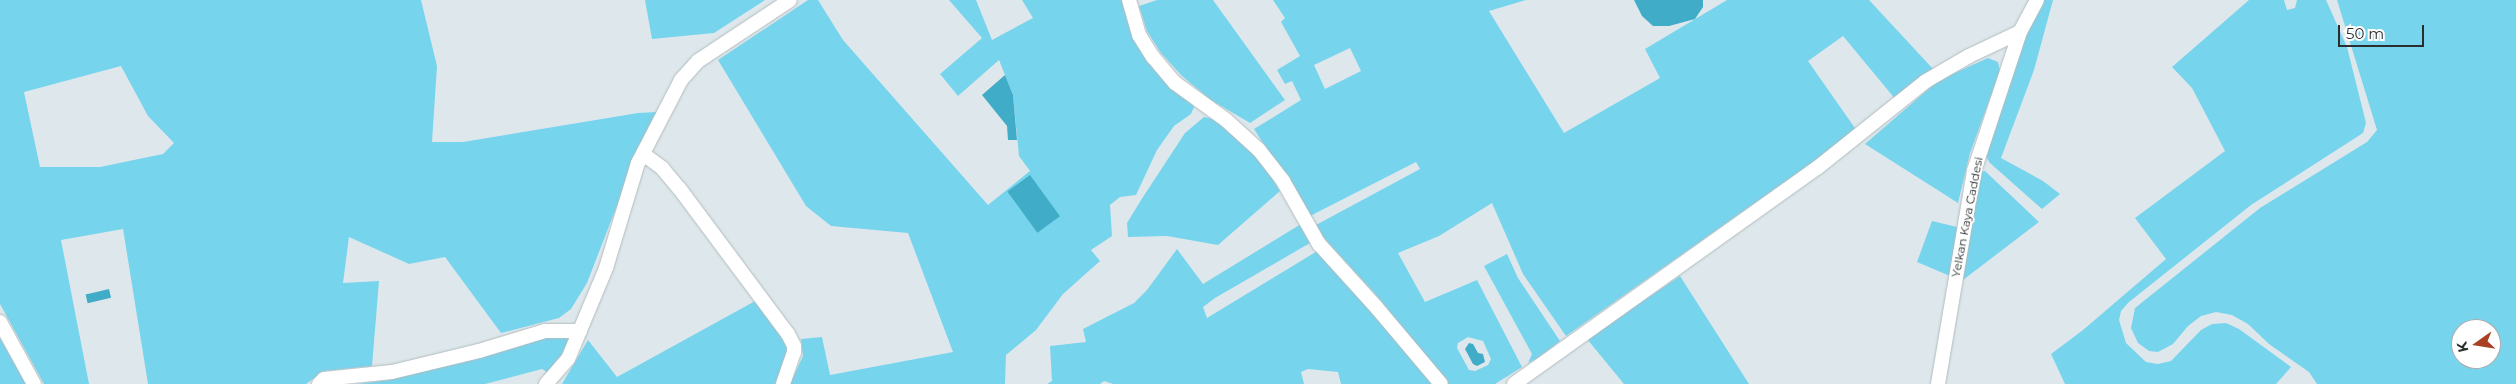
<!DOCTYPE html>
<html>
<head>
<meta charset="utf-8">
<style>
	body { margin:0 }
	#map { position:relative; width:2516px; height:384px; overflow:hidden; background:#dee8ec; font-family:Montserrat,sans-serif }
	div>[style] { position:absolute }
	.green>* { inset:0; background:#77d4ed }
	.water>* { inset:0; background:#40acc7; transform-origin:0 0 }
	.roads { filter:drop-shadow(0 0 1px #b1bcbf) drop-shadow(0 0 1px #b1bcbf) }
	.minor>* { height:14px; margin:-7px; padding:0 7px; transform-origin:7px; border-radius:7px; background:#fff }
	span { translate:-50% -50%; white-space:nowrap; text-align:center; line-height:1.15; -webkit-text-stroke:4px #fff; paint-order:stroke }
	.street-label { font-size:12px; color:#2a2e2f }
	.north { position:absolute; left:2451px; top:319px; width:50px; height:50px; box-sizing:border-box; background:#fff; border:1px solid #aaabac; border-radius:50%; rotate:257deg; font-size:14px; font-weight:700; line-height:20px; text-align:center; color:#2a2e2f }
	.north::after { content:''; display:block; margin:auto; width:18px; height:22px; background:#a94122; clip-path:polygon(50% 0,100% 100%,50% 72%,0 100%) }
	.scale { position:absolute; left:2338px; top:25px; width:86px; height:22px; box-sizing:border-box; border:2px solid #2a2e2f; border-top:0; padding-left:6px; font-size:15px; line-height:18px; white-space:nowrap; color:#2a2e2f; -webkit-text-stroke:4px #fff; paint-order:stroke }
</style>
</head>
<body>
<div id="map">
	<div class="green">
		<div style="clip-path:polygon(evenodd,0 0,421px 0,437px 66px,432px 142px,463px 142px,638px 113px,657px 112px,635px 159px,587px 283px,571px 309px,559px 318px,501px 333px,445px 257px,409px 264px,349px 237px,343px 283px,379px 281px,372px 366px,324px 371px,306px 384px,148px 384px,123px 229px,61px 240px,89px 384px,44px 384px,0 304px,0 0,121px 66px,148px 116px,174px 143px,163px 154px,100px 167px,40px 167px,24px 92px,121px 66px)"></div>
		<div style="clip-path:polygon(645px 0,765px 0,714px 33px,652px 39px)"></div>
		<div style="clip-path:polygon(808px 0,818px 0,843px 40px,988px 205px,1030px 171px,1019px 156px,1013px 95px,999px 60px,958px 96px,940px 74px,982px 38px,949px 0,976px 0,992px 40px,1033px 18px,1022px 0,1126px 0,1136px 36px,1191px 99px,1194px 107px,1191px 114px,1174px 126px,1157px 150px,1136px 195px,1120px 197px,1110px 205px,1112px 236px,1091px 250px,1100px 261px,1063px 294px,1036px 330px,1006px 355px,1005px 384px,790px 384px,803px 356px,801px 339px,822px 337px,830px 375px,953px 352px,908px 233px,831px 226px,806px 206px,718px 60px)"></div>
		<div style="clip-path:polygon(1157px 0,1213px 0,1285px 100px,1250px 123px,1211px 100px,1182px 76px,1161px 53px,1147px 31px,1139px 6px)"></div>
		<div style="clip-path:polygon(evenodd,1273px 0,1526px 0,1489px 11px,1564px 133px,1660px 78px,1645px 49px,1727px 0,1869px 0,1934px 70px,1896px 100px,1843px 36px,1808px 61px,1857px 131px,1566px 336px,1523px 274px,1492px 203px,1439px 236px,1398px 253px,1425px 302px,1477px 280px,1522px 367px,1495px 384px,1448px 384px,1377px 296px,1322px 236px,1316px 225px,1420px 169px,1416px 162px,1310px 216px,1254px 129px,1301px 100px,1292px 81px,1285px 84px,1277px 70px,1300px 56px,1281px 22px,1285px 18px,1273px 0,1350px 48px,1361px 71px,1325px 89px,1314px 65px,1350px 48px,1273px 0,1468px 337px,1483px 341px,1491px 359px,1488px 365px,1475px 371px,1469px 370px,1457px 348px,1458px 343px,1468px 337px)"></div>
		<div style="clip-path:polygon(2040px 0,2053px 0,2034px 70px,2001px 158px,2043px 181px,2060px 194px,2042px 209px,1990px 163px,1984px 154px,2024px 30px)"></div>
		<div style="clip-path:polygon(2249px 0,2284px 0,2287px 10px,2295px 8px,2297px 0,2326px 0,2347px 47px,2366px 123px,2363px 133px,2251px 205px,2129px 302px,2121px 311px,2119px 320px,2126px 343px,2146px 362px,2158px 364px,2171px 361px,2201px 330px,2212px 324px,2226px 323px,2239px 329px,2291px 367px,2276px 384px,2065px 384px,2051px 354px,2083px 330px,2166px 259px,2135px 218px,2225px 151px,2192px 88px,2172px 67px)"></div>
		<div style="clip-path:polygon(evenodd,2337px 0,2516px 0,2516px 384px,2317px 384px,2309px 372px,2269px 344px,2248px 324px,2232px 315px,2216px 312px,2201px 316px,2188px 326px,2173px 344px,2158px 352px,2149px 351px,2138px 343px,2131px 328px,2135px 308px,2260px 208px,2367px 142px,2377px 130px,2337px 0,2461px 329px,2491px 329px,2491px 359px,2461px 359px,2461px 329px)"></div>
		<div style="clip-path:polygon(1988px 58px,1998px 62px,2000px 71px,1970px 153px,1958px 203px,1865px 144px,1939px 80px)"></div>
		<div style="clip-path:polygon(1204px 117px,1217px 120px,1253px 149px,1280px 191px,1218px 245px,1167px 236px,1128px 237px,1127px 223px,1141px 200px,1185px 133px)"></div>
		<div style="clip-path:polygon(1985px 171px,2039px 222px,1959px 283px,1979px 172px)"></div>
		<div style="clip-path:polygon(1932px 221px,1957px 227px,1950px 276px,1917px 262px)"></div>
		<div style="clip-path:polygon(1301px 224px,1311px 239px,1310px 243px,1215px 298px,1203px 307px,1207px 318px,1319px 250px,1432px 384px,1341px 384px,1338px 372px,1308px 369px,1301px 372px,1304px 384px,1113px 384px,1104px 381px,1100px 384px,1047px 384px,1052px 381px,1050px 346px,1086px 342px,1083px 329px,1134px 303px,1147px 290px,1177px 249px,1203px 284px)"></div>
		<div style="clip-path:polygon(1507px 254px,1518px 278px,1560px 341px,1538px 358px,1528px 363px,1532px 354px,1484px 266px)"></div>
		<div style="clip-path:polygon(1680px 276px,1749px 384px,1624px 384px,1587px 339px)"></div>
		<div style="clip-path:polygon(757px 300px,787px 342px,789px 356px,775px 384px,562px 384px,588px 340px,617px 377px)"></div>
		<div style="clip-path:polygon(548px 336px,571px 338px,564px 356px,550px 374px,542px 369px,485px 384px,357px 384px,389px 380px)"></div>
		<div style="clip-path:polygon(0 338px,26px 384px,0 384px)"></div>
	</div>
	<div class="water">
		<div style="clip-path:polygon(1634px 0,1703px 0,1703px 7px,1695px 19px,1669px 26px,1653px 26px,1642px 16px)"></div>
		<div style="clip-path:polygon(1005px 75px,1013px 95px,1017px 140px,1008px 140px,1007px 126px,982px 95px)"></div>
		<div style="left:1030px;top:175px;width:51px;height:28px;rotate:54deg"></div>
		<div style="left:109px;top:289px;width:9px;height:24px;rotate:77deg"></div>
		<div style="clip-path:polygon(1469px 343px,1473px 344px,1478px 353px,1483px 354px,1485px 362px,1477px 366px,1473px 364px,1465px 349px)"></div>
	</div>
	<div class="roads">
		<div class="minor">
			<div style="left:1129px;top:0;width:36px;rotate:74deg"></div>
			<div style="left:1139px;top:35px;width:26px;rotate:58deg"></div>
			<div style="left:1153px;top:57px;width:34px;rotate:50deg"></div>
			<div style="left:1175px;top:83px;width:63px;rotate:36deg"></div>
			<div style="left:1226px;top:120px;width:45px;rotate:42.3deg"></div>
			<div style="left:1259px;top:150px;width:39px;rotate:52deg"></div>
			<div style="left:1283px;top:181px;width:73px;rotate:60.3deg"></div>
			<div style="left:1319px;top:244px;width:86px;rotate:47.8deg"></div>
			<div style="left:1377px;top:308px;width:99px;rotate:49.9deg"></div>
			<div style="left:643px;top:154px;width:24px;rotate:36deg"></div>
			<div style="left:662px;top:168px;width:26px;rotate:50deg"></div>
			<div style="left:679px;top:188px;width:182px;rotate:53.3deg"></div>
			<div style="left:788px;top:334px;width:13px;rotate:63deg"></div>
			<div style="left:794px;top:346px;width:6px;rotate:90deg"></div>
			<div style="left:794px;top:352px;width:34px;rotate:109deg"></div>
			<div style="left:0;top:322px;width:71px;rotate:61.3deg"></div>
			<div style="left:319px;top:384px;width:7px;rotate:-45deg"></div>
			<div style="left:324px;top:379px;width:68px;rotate:-5.9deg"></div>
			<div style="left:392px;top:372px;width:89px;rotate:-13.6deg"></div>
			<div style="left:479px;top:351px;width:69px;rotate:-16.9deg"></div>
			<div style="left:545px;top:331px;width:35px"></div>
			<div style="left:546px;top:384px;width:33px;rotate:-49deg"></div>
			<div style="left:568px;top:359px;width:99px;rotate:-67.3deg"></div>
			<div style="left:606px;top:268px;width:110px;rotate:-73.1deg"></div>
			<div style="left:638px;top:163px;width:93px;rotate:-62.6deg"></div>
			<div style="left:681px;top:80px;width:25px;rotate:-48deg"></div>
			<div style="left:698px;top:61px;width:110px;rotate:-33.5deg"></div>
			<div style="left:1514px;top:384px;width:372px;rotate:-35.5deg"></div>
			<div style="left:1817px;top:168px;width:139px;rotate:-38.6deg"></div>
			<div style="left:1926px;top:81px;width:50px;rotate:-30.2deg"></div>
			<div style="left:1969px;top:56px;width:56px;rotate:-25.2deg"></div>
			<div style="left:1938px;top:384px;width:216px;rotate:-80.4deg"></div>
			<div style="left:1974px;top:171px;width:146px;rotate:-71.7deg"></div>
			<div style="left:2020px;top:32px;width:36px;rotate:-62deg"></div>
		</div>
	</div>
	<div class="street-label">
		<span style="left:1967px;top:217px;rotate:-79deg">Yelkan Kaya Caddesi</span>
	</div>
	<div class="north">K</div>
	<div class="scale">50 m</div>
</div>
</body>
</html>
